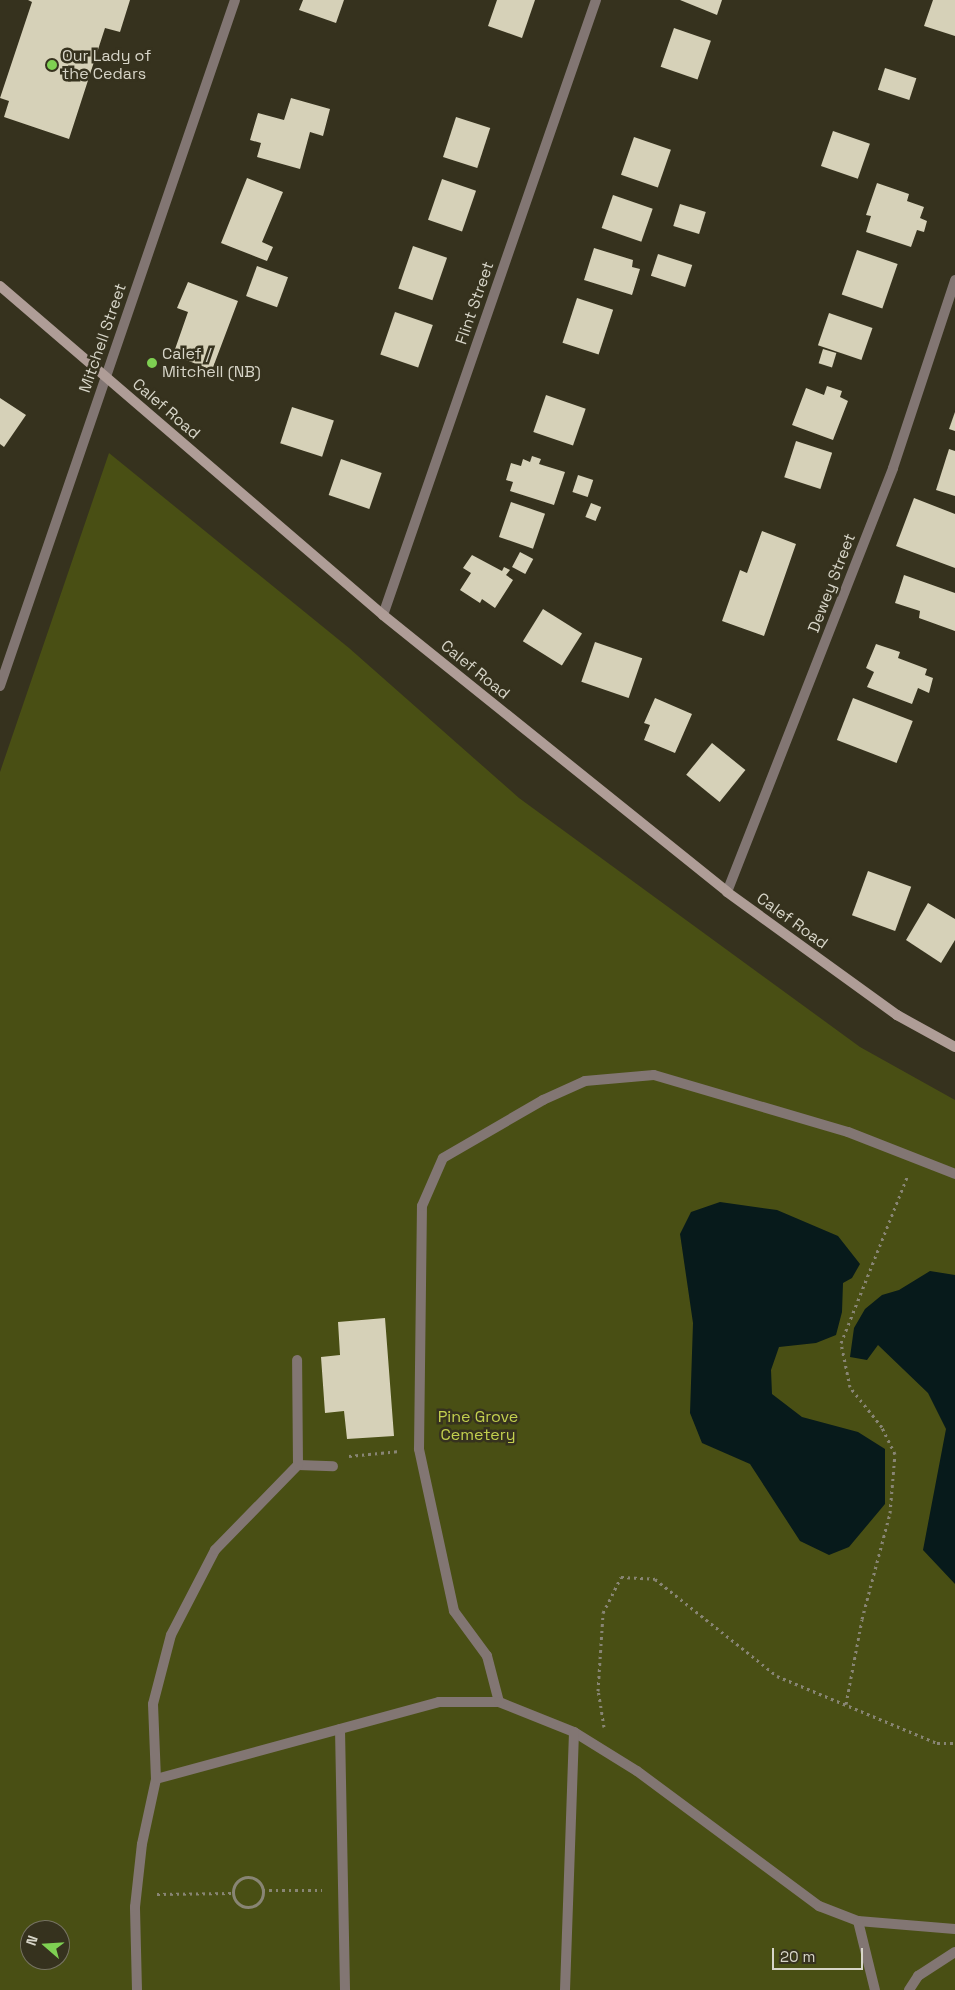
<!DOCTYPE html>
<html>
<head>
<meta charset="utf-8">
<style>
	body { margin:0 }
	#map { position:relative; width:955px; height:1990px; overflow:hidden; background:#36321e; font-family:"Space Grotesk",sans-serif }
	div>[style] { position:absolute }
	.green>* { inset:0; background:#494f14 }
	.water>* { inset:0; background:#071a1b }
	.building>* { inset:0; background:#d6d1b8; transform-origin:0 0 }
	.path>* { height:3px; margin-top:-1.5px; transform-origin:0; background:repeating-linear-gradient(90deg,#888574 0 2.5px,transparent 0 6.5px) }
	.path>.ring { margin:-1.5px; padding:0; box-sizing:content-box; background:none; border:3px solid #888574; border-radius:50% }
	.service>* { height:10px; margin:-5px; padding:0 5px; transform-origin:5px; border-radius:5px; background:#827673 }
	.minor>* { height:10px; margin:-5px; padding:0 5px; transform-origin:5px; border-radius:5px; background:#827673 }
	.secondary>* { height:10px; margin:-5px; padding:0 5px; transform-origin:5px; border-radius:5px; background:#af9d97 }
	.dots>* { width:14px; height:14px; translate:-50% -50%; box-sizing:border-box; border:2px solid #36321e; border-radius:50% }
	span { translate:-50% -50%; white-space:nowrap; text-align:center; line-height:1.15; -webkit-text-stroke:5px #36321e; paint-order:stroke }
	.poi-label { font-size:16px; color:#d7d5c8 }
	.left { translate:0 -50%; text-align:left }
	.street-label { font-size:16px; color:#d7d5c8 }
	.park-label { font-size:16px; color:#c3d04e }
	.north { position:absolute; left:20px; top:1920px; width:50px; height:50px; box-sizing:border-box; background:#36321e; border:1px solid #767362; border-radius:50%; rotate:289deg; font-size:14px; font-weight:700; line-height:20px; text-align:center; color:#d7d5c8 }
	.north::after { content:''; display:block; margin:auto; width:18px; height:22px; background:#7fd052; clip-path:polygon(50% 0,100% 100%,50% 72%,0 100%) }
	.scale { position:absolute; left:772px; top:1948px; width:91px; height:22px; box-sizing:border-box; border:2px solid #d7d5c8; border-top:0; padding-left:6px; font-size:15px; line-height:18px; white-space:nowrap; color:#d7d5c8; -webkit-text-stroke:4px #36321e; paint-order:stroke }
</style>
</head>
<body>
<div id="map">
	<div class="green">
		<div style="clip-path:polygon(evenodd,109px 453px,349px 648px,519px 798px,860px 1047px,955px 1100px,955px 1990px,0 1990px,0 772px,109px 453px,30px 1930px,60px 1930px,60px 1960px,30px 1960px,30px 1930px)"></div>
	</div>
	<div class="water">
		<div style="clip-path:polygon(720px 1202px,777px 1210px,838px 1236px,860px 1264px,852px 1278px,843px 1283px,842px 1312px,836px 1335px,816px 1343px,779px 1347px,771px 1370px,772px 1394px,802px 1417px,858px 1432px,885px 1449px,885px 1504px,849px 1547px,829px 1555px,800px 1541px,750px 1464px,702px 1443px,690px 1413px,693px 1323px,680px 1234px,691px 1212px)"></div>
		<div style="clip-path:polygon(930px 1271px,955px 1275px,955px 1584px,923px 1550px,946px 1429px,928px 1393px,878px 1345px,867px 1360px,850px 1357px,854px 1328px,865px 1309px,882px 1295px,899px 1290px)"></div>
	</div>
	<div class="building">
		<div style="clip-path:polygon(28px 0,130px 0,120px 32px,105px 28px,69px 139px,4px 117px,9px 101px,0 98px,32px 2px)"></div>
		<div style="clip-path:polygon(303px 0,344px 0,336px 23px,299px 10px)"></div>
		<div style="clip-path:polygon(497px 0,535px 0,522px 38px,488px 26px)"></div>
		<div style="clip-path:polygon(680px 0,722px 0,717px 15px)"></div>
		<div style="clip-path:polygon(933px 0,955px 0,955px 36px,924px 26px)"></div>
		<div style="left:674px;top:28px;width:39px;height:41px;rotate:19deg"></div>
		<div style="left:885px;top:68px;width:33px;height:23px;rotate:18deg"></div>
		<div style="clip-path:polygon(291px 98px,330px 109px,323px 136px,310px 132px,300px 169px,257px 157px,261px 143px,250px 140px,258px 113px,284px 120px)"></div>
		<div style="left:456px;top:117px;width:36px;height:42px;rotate:18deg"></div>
		<div style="left:833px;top:131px;width:39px;height:37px;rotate:19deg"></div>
		<div style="left:634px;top:137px;width:39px;height:40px;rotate:19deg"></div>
		<div style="clip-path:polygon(247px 178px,283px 192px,262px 242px,273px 247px,267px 261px,221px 243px)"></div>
		<div style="left:442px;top:179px;width:36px;height:43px;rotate:19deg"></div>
		<div style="clip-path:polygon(877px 183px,909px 194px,907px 201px,924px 207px,920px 218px,927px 221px,924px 232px,917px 230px,911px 247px,866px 232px,871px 216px,866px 215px)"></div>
		<div style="left:613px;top:195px;width:42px;height:35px;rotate:19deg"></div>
		<div style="left:680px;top:204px;width:27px;height:23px;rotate:17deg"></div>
		<div style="left:413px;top:246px;width:36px;height:45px;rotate:19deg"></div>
		<div style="clip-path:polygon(594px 248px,633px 260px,632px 267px,640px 269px,632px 295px,584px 280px)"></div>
		<div style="left:857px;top:250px;width:43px;height:47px;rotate:19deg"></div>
		<div style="left:658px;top:254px;width:36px;height:23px;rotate:18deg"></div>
		<div style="left:257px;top:266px;width:33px;height:32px;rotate:20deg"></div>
		<div style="clip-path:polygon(188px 282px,238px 301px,212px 370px,173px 355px,188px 312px,177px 308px)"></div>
		<div style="left:577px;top:298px;width:38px;height:47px;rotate:18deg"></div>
		<div style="left:395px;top:312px;width:40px;height:45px;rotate:19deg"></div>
		<div style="left:829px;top:313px;width:46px;height:34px;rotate:19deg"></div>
		<div style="left:823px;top:349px;width:14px;height:15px;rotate:17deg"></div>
		<div style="clip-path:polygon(827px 386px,842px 391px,840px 397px,848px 401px,833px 440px,792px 425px,806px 388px,824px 395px)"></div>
		<div style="left:546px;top:395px;width:42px;height:39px;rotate:19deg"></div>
		<div style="clip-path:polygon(0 398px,26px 415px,4px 447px,0 444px)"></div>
		<div style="left:292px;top:407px;width:44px;height:38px;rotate:18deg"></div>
		<div style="clip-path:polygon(955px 412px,955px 431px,949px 429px)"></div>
		<div style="left:796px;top:441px;width:38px;height:38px;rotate:18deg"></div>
		<div style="clip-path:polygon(949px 449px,955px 451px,955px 496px,936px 490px)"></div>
		<div style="clip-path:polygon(532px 456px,541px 459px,539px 464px,565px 472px,554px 505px,510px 491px,513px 482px,506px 480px,511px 463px,521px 466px,523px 459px,530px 462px)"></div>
		<div style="left:341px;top:459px;width:43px;height:38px;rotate:19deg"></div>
		<div style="left:578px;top:475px;width:16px;height:18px;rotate:18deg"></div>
		<div style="clip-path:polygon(914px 498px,955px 514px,955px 568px,896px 546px)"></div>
		<div style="left:511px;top:502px;width:36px;height:37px;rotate:19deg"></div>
		<div style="left:591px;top:503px;width:11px;height:15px;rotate:22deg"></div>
		<div style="clip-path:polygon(762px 531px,796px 544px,764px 636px,722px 621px,740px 570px,747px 573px)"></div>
		<div style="left:520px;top:552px;width:15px;height:17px;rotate:28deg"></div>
		<div style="clip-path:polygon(472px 555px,502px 571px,504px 567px,510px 570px,506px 575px,513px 580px,495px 608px,482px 599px,480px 603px,460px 590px,471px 573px,463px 568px)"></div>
		<div style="clip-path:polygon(904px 575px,955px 593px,955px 631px,919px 618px,920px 611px,895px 603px)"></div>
		<div style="left:543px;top:609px;width:46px;height:38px;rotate:32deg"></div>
		<div style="left:595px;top:642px;width:50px;height:42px;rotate:19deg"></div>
		<div style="clip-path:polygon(876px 644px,900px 652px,898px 658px,927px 669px,925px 675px,933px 678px,929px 693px,918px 688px,912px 704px,867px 687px,874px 672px,866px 668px)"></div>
		<div style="clip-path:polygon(655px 698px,692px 714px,675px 753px,644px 740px,650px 725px,644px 723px)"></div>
		<div style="left:853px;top:698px;width:64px;height:45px;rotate:21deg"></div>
		<div style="left:712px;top:743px;width:43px;height:41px;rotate:39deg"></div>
		<div style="left:868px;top:871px;width:46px;height:47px;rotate:20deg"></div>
		<div style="clip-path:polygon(928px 903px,955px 919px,955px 940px,941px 963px,906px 940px)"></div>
		<div style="clip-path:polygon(385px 1318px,394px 1436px,347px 1439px,344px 1411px,325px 1413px,321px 1357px,340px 1355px,338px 1322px)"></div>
	</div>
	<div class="path">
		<div style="left:349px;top:1456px;width:51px;rotate:-5.6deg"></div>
		<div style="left:846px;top:1704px;width:86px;rotate:-79.3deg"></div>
		<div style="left:862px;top:1619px;width:110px;rotate:-75.2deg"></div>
		<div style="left:890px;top:1513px;width:59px;rotate:-85.2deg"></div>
		<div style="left:895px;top:1454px;width:30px;rotate:-116deg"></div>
		<div style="left:882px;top:1427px;width:51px;rotate:-128.7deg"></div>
		<div style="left:850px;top:1387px;width:45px;rotate:-101.6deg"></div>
		<div style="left:841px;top:1343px;width:179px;rotate:-68.3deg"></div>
		<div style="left:604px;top:1727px;width:36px;rotate:-99deg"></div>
		<div style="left:598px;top:1691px;width:78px;rotate:-86.3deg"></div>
		<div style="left:603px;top:1613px;width:40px;rotate:-63.4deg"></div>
		<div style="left:621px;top:1577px;width:34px;rotate:3deg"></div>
		<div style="left:655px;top:1579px;width:156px;rotate:38.5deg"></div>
		<div style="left:777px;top:1676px;width:173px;rotate:22.7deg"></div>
		<div style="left:937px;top:1743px;width:18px"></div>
		<div class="ring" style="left:233px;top:1877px;width:27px;height:27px"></div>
		<div style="left:263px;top:1890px;width:59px"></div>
		<div style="left:157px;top:1894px;width:76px;rotate:-0.8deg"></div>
	</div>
	<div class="service">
		<div style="left:298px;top:1465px;width:35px;rotate:2deg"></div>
		<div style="left:499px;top:1702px;width:48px;rotate:-104.6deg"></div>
		<div style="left:487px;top:1656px;width:56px;rotate:-126.3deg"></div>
		<div style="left:454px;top:1611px;width:166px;rotate:-102.2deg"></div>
		<div style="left:419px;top:1449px;width:243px;rotate:-89.3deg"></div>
		<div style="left:422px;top:1206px;width:52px;rotate:-66.4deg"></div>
		<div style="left:443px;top:1158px;width:116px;rotate:-30.1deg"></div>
		<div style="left:543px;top:1100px;width:46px;rotate:-24.3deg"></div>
		<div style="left:585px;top:1081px;width:69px;rotate:-5deg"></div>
		<div style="left:654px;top:1075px;width:202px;rotate:16.4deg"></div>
		<div style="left:848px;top:1132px;width:115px;rotate:21.4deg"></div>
		<div style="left:340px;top:1729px;width:261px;rotate:88.9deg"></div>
		<div style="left:156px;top:1779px;width:293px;rotate:-15.2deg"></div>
		<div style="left:439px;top:1702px;width:60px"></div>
		<div style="left:499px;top:1702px;width:81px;rotate:21.8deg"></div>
		<div style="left:574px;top:1732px;width:74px;rotate:31.8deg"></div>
		<div style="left:637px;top:1771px;width:227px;rotate:36.6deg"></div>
		<div style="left:819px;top:1906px;width:42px;rotate:21deg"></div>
		<div style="left:858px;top:1921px;width:97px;rotate:4.7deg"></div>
		<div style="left:858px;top:1921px;width:71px;rotate:76.2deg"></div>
		<div style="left:137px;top:1990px;width:83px;rotate:-91.4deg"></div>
		<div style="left:135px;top:1907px;width:63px;rotate:-83.7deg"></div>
		<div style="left:142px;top:1844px;width:66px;rotate:-77.8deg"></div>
		<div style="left:156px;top:1779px;width:75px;rotate:-92.3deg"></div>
		<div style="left:153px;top:1704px;width:71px;rotate:-75.4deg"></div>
		<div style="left:171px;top:1635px;width:96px;rotate:-62.6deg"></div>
		<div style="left:215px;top:1550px;width:119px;rotate:-45.7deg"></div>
		<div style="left:298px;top:1465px;width:105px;rotate:-90.5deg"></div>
		<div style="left:565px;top:1990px;width:258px;rotate:-88deg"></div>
		<div style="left:909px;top:1990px;width:17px;rotate:-57deg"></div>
		<div style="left:918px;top:1976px;width:44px;rotate:-33deg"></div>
	</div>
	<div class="minor">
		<div style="left:383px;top:615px;width:651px;rotate:-70.9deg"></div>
		<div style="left:0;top:686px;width:725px;rotate:-71.09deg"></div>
		<div style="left:727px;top:892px;width:455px;rotate:-68.6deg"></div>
		<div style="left:893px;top:468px;width:198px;rotate:-71.7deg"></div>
	</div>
	<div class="secondary">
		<div style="left:0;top:286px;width:505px;rotate:40.66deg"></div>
		<div style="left:383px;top:615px;width:442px;rotate:38.8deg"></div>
		<div style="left:727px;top:892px;width:210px;rotate:35.9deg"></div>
		<div style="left:897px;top:1015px;width:66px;rotate:28.9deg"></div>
	</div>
	<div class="dots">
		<div style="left:52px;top:65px;background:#7fd052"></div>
		<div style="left:152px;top:363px;background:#7fd052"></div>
	</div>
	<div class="poi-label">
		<span class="left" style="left:62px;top:65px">Our Lady of<br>the Cedars</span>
		<span class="left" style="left:162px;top:363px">Calef /<br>Mitchell (NB)</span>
	</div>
	<div class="street-label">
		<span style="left:475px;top:303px;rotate:-71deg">Flint Street</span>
		<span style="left:103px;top:338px;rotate:-71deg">Mitchell Street</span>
		<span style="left:166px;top:409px;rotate:41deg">Calef Road</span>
		<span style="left:832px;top:583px;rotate:-69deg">Dewey Street</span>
		<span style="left:475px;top:670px;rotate:39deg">Calef Road</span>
		<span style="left:792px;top:921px;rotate:36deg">Calef Road</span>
	</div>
	<div class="park-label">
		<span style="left:478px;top:1426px">Pine Grove<br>Cemetery</span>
	</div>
	<div class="north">N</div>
	<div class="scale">20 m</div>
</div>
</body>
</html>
